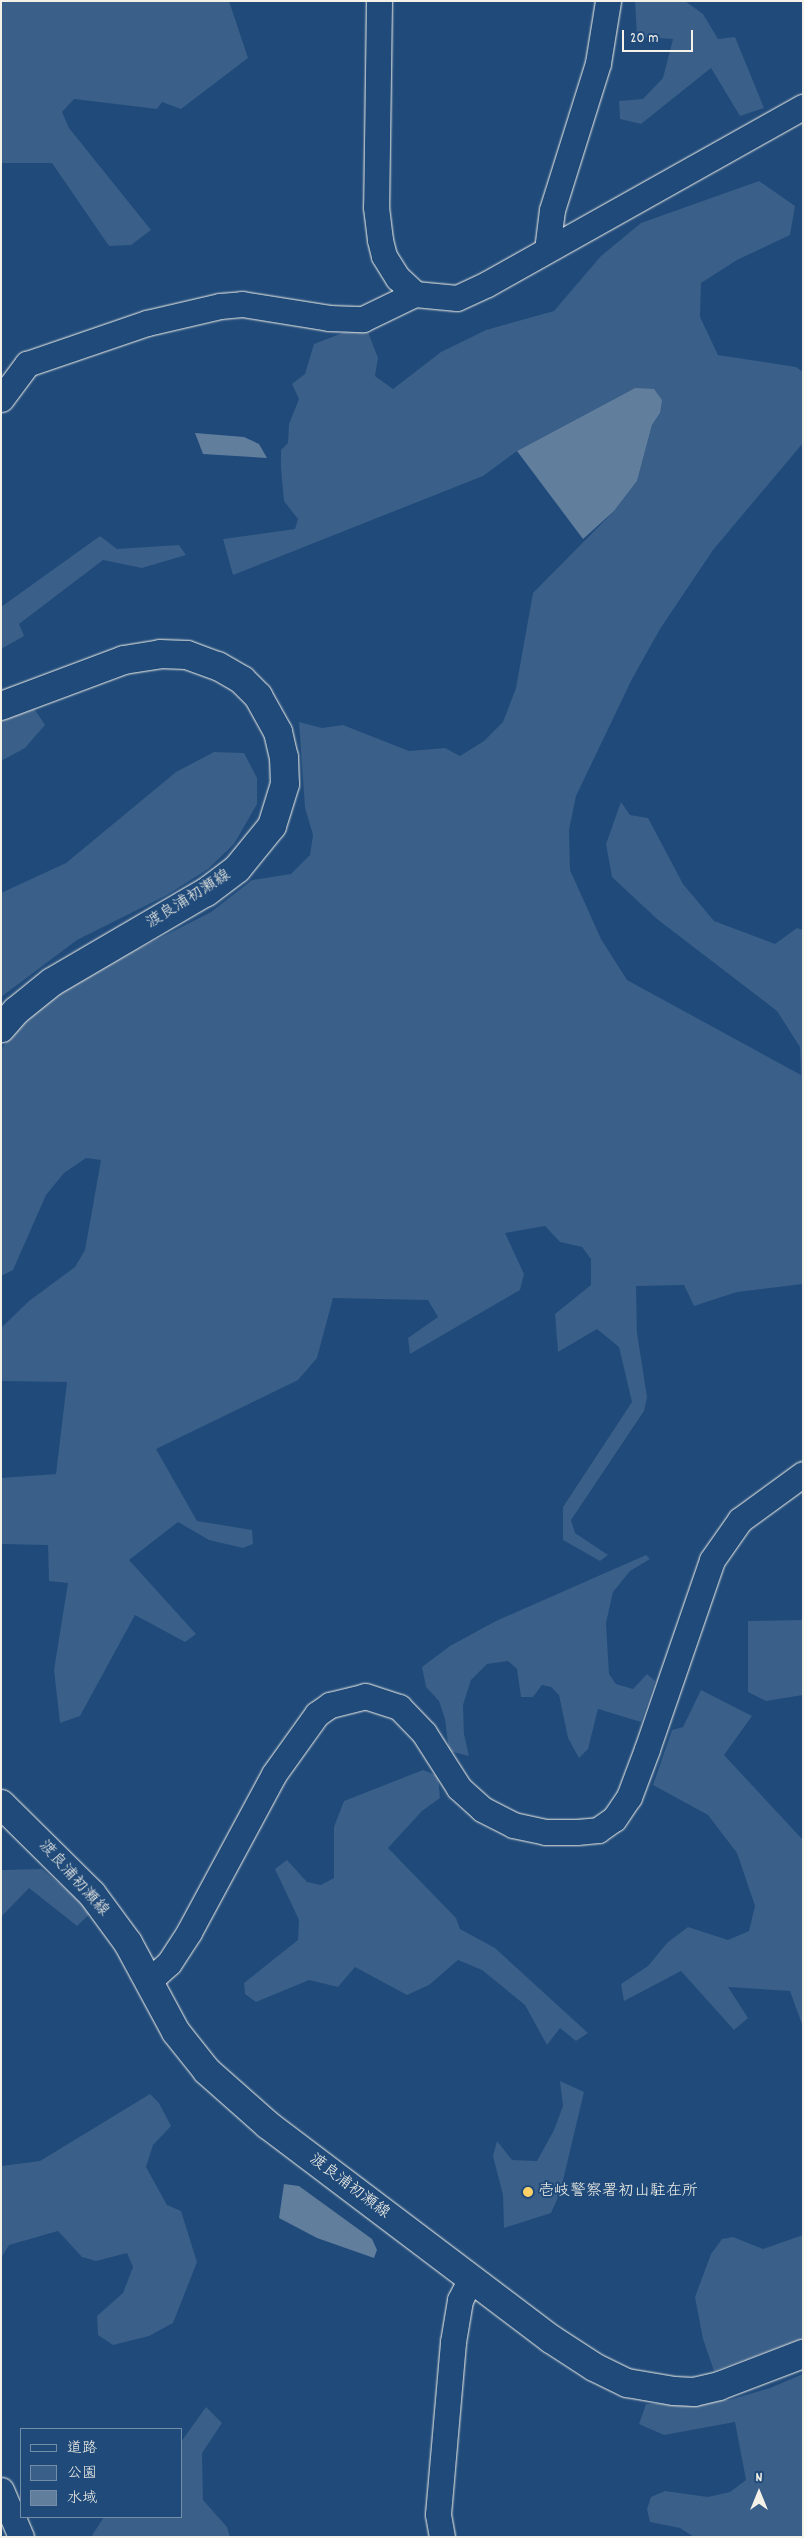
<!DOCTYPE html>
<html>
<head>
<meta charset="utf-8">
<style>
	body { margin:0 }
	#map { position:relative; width:804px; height:2538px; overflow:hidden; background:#1f4a7a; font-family:Dekko,"Klee One",sans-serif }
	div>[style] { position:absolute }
	.green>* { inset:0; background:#3a5f88 }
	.water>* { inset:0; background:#627e9d }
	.roads { filter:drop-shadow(0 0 1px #f4f1e8) drop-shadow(0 0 1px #f4f1e8) }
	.minor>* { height:25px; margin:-12.5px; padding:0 12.5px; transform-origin:12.5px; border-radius:12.5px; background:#1f4a7a }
	.secondary>* { height:28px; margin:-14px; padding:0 14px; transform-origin:14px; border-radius:14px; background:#1f4a7a }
	.dots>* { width:14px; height:14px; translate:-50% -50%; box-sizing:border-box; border:2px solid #1f4a7a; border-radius:50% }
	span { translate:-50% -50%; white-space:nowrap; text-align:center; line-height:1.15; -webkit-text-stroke:4px #1f4a7a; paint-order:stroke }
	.street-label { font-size:16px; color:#f4f1e8 }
	.poi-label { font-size:16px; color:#f4f1e8 }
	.left { translate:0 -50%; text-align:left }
	.frame { position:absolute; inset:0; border:2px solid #f4f1e8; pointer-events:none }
	.legend { position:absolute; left:20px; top:2428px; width:162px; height:90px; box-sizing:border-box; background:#1f4a7a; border:1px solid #748da6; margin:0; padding:6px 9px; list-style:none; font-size:15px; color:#f4f1e8 }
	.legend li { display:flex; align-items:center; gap:10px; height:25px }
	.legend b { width:25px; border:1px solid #748da6 }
	.north { position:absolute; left:734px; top:2468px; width:50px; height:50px; -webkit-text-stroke:4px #1f4a7a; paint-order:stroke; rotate:0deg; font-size:14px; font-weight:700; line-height:20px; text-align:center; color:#f4f1e8 }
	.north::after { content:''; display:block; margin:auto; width:18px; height:22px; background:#f4f1e8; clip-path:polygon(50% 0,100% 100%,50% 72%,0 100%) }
	.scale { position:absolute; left:622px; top:30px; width:71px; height:22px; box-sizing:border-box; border:2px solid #f4f1e8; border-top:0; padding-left:6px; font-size:15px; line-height:18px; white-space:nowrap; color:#f4f1e8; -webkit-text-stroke:4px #1f4a7a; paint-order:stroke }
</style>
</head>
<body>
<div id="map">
	<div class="green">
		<div style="clip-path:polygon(1px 1px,229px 1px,248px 58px,181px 109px,162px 102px,157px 109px,74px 99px,62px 112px,69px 128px,151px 230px,131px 245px,109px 246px,52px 163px,1px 163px)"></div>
		<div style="clip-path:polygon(635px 1px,685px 1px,703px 14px,718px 39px,735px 37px,764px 108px,740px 116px,711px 68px,641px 124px,620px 119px,619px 101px,643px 99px,663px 78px,673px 39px,637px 37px)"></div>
		<div style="clip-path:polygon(759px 181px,795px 206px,790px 235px,737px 260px,701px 283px,700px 317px,718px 355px,796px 367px,803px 372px,803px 443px,713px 550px,660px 629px,632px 679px,576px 796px,569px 830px,570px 870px,601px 939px,627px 980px,801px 1075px,800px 1047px,777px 1011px,657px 919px,612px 877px,606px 844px,621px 802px,630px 815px,648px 818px,683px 884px,714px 921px,775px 944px,797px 928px,803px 930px,803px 1284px,737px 1292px,694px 1306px,684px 1285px,636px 1286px,637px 1333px,647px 1397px,644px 1411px,571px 1520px,575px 1533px,608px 1555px,600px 1561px,563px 1540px,563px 1507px,632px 1402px,619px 1347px,597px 1329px,558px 1352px,555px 1314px,591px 1285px,591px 1259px,582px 1247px,560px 1242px,545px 1226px,505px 1233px,524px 1274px,520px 1290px,410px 1354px,408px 1338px,438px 1317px,428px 1300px,333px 1298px,317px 1358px,298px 1380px,156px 1449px,197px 1521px,252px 1530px,253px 1544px,243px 1548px,209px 1540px,178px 1522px,129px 1560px,196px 1634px,185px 1642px,135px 1615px,80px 1716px,60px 1723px,54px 1670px,68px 1583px,49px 1581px,48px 1545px,1px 1544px,1px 1478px,56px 1474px,67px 1382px,1px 1381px,1px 1328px,29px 1301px,75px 1267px,85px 1250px,101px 1160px,86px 1158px,64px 1173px,46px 1195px,13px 1270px,1px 1276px,1px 1049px,27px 1016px,77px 980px,211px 912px,252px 880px,291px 874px,310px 855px,313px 835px,305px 808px,299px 722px,322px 728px,343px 725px,409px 751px,445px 748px,460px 756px,484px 741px,503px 722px,516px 688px,533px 593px,614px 511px,637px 481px,652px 425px,660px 413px,635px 388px,517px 451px,483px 476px,233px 575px,223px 539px,295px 529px,298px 519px,284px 501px,281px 468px,281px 450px,288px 443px,289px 424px,299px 399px,292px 384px,305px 374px,314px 344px,345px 332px,368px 332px,378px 358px,375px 376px,393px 389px,441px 352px,486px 330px,554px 311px,601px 256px,641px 223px)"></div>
		<div style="clip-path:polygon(100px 536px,117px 549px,179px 545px,186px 555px,142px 568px,103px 560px,19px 624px,24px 636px,1px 649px,1px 607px)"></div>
		<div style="clip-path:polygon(33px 707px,45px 725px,25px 748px,1px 761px,1px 720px)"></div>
		<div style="clip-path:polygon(214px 752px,244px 753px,257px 778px,257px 804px,234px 844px,208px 869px,167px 895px,77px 940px,1px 997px,1px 893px,66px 863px,176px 772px)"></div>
		<div style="clip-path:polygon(646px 1555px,650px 1559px,630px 1571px,613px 1592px,606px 1623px,609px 1674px,616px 1684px,633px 1689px,647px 1674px,655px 1681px,641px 1722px,598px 1709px,588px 1749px,579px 1758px,568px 1738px,559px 1695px,551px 1687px,542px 1685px,533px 1697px,521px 1697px,517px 1669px,508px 1661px,487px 1664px,471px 1680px,463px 1705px,464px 1734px,469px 1756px,449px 1751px,445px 1719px,439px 1701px,426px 1687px,422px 1667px,450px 1646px,496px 1621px)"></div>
		<div style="clip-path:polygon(803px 1620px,803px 1695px,766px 1701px,748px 1692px,748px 1621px)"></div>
		<div style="clip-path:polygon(701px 1690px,752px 1716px,724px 1755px,803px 1840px,803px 2027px,790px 1991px,728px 1987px,748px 2018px,734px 2030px,681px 1971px,624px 2001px,621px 1984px,648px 1966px,667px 1943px,688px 1927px,728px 1940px,749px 1931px,755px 1906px,737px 1853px,708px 1815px,653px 1785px,672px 1730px,683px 1727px)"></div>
		<div style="clip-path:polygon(423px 1770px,438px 1776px,440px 1798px,422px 1811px,388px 1848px,456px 1918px,460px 1929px,495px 1948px,588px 2033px,576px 2041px,560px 2028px,547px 2045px,525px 2005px,482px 1970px,458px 1960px,429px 1985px,407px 1995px,355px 1967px,338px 1987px,309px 1980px,256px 2002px,245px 1994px,244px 1983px,298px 1940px,299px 1920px,275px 1869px,287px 1860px,307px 1882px,321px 1885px,334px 1878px,334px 1827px,344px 1801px)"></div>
		<div style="clip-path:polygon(42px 1869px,92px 1912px,77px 1926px,29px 1888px,1px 1917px,1px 1870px)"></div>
		<div style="clip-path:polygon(560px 2081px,584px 2092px,560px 2193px,551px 2213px,504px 2228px,503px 2195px,493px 2156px,497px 2141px,512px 2160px,537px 2161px,554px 2130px,563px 2106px)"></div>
		<div style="clip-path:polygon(150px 2094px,159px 2103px,171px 2126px,153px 2145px,146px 2167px,167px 2205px,181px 2211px,197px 2262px,173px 2323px,149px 2336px,113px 2345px,98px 2335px,97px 2316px,123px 2293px,133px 2267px,127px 2253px,96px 2261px,82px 2257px,58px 2231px,9px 2245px,1px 2258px,1px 2166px,40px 2161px)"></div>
		<div style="clip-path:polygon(803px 2235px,803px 2338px,714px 2371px,703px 2339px,695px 2297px,711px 2254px,722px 2239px,733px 2237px,763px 2249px)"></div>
		<div style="clip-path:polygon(803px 2374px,803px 2537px,694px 2537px,680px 2528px,650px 2522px,647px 2509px,651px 2497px,665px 2491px,708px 2497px,730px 2492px,746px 2480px,735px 2422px,664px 2435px,639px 2424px,646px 2404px,729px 2400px,770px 2388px)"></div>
		<div style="clip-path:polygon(206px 2407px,222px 2423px,202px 2453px,203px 2500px,227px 2527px,230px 2537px,91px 2537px,104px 2517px,181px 2517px,181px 2442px)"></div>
	</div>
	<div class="water">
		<div style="clip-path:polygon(635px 388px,654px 389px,662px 400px,660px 413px,652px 425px,637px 481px,614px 511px,583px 539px,517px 451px)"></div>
		<div style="clip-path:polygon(195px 433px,244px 437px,259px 444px,267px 458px,203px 454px)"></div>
		<div style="clip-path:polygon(284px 2184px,299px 2186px,372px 2239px,377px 2250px,374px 2258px,317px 2238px,279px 2218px)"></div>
	</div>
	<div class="roads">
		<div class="minor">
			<div style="left:379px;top:1px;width:206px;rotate:90.8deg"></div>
			<div style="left:376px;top:207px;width:33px;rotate:83deg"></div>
			<div style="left:380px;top:240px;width:16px;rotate:76deg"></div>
			<div style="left:384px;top:256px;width:26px;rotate:58deg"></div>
			<div style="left:398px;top:278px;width:23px;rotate:43deg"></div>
			<div style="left:415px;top:294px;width:42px;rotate:5.4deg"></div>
			<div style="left:457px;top:298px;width:33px;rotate:-25deg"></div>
			<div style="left:487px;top:284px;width:362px;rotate:-29.3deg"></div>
			<div style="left:547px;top:250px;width:40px;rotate:-82.9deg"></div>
			<div style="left:552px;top:210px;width:154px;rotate:-72.6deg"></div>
			<div style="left:598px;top:63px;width:63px;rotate:-80.8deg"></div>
			<div style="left:1px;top:399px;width:44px;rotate:-53.4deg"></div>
			<div style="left:27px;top:364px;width:127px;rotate:-18.9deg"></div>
			<div style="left:147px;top:323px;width:75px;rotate:-13.1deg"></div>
			<div style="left:220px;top:306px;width:22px;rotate:-5deg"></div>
			<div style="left:242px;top:304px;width:88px;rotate:9.1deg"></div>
			<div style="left:329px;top:318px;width:34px;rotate:2deg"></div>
			<div style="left:363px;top:319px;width:58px;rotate:-25.7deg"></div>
			<div style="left:150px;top:1980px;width:25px;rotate:-42deg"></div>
			<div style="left:169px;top:1963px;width:37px;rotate:-57deg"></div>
			<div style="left:189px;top:1932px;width:179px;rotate:-61.7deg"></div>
			<div style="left:274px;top:1774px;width:74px;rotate:-54.4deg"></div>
			<div style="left:317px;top:1714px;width:16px;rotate:-35deg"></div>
			<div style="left:330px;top:1705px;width:36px;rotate:-14deg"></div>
			<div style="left:365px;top:1696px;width:36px;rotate:18deg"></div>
			<div style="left:399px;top:1707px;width:36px;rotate:46deg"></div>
			<div style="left:424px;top:1733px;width:65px;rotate:57.5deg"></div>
			<div style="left:459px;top:1788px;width:31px;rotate:42deg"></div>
			<div style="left:482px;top:1809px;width:35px;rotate:27deg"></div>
			<div style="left:513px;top:1825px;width:33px;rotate:12deg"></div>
			<div style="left:545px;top:1832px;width:32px"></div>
			<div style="left:577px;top:1832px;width:21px;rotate:-5deg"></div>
			<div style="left:598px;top:1830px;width:19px;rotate:-35deg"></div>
			<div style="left:614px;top:1819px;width:27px;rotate:-56deg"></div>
			<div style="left:629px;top:1797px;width:51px;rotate:-69.4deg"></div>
			<div style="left:647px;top:1749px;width:200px;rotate:-71deg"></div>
			<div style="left:712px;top:1560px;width:49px;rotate:-55deg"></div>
			<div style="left:740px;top:1520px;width:78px;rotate:-36.1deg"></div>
			<div style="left:1px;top:2490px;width:51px;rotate:66.9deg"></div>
			<div style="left:442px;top:2537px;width:23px;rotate:-100deg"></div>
			<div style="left:438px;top:2514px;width:173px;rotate:-85deg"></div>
			<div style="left:453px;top:2342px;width:43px;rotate:-80.5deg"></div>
			<div style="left:460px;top:2300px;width:22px;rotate:-63deg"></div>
		</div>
		<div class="secondary">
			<div style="left:1px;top:706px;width:131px;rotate:-20.5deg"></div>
			<div style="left:124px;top:660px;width:36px;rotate:-9deg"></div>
			<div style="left:160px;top:654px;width:27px;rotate:2deg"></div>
			<div style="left:187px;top:655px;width:33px;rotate:20deg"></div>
			<div style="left:218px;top:666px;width:28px;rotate:30deg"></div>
			<div style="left:242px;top:680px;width:23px;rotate:45deg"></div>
			<div style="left:258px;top:696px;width:41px;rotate:60.9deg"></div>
			<div style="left:278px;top:732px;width:26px;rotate:77deg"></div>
			<div style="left:284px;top:757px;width:27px;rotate:88deg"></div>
			<div style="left:285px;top:784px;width:44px;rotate:107.2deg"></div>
			<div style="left:272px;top:826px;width:55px;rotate:129.1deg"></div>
			<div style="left:237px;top:869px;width:39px;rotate:143deg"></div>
			<div style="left:206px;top:892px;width:178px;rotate:149.7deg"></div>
			<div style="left:52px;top:982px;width:46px;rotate:141.1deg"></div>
			<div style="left:16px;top:1011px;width:23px;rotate:131deg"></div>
			<div style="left:1px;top:1804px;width:128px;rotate:44.7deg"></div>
			<div style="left:92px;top:1894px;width:61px;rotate:53.7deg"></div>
			<div style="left:128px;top:1943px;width:101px;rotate:61.7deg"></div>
			<div style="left:176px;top:2032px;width:50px;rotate:51.5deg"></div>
			<div style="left:207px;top:2071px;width:81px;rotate:41.5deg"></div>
			<div style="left:268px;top:2125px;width:355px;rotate:37.1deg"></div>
			<div style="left:551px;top:2339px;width:51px;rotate:33.1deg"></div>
			<div style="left:594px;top:2367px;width:37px;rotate:26deg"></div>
			<div style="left:627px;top:2383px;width:48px;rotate:9.7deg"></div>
			<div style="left:674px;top:2391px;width:20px;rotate:3deg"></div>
			<div style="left:694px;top:2392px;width:26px;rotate:-13deg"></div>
			<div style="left:719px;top:2386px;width:90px;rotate:-20.9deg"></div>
		</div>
	</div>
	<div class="dots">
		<div style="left:528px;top:2192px;background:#ffd166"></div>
	</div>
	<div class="street-label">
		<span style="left:189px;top:900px;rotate:-32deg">渡良浦初瀬線</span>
		<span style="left:73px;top:1879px;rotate:48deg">渡良浦初瀬線</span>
		<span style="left:349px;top:2187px;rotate:37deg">渡良浦初瀬線</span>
	</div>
	<div class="poi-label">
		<span class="left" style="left:538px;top:2192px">壱岐警察署初山駐在所</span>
	</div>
	<div class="frame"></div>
	<ul class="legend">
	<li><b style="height:6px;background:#1f4a7a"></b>道路</li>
	<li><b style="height:14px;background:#3a5f88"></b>公園</li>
	<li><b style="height:14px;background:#627e9d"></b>水域</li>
	</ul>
	<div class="north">N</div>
	<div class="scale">20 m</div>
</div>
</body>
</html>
